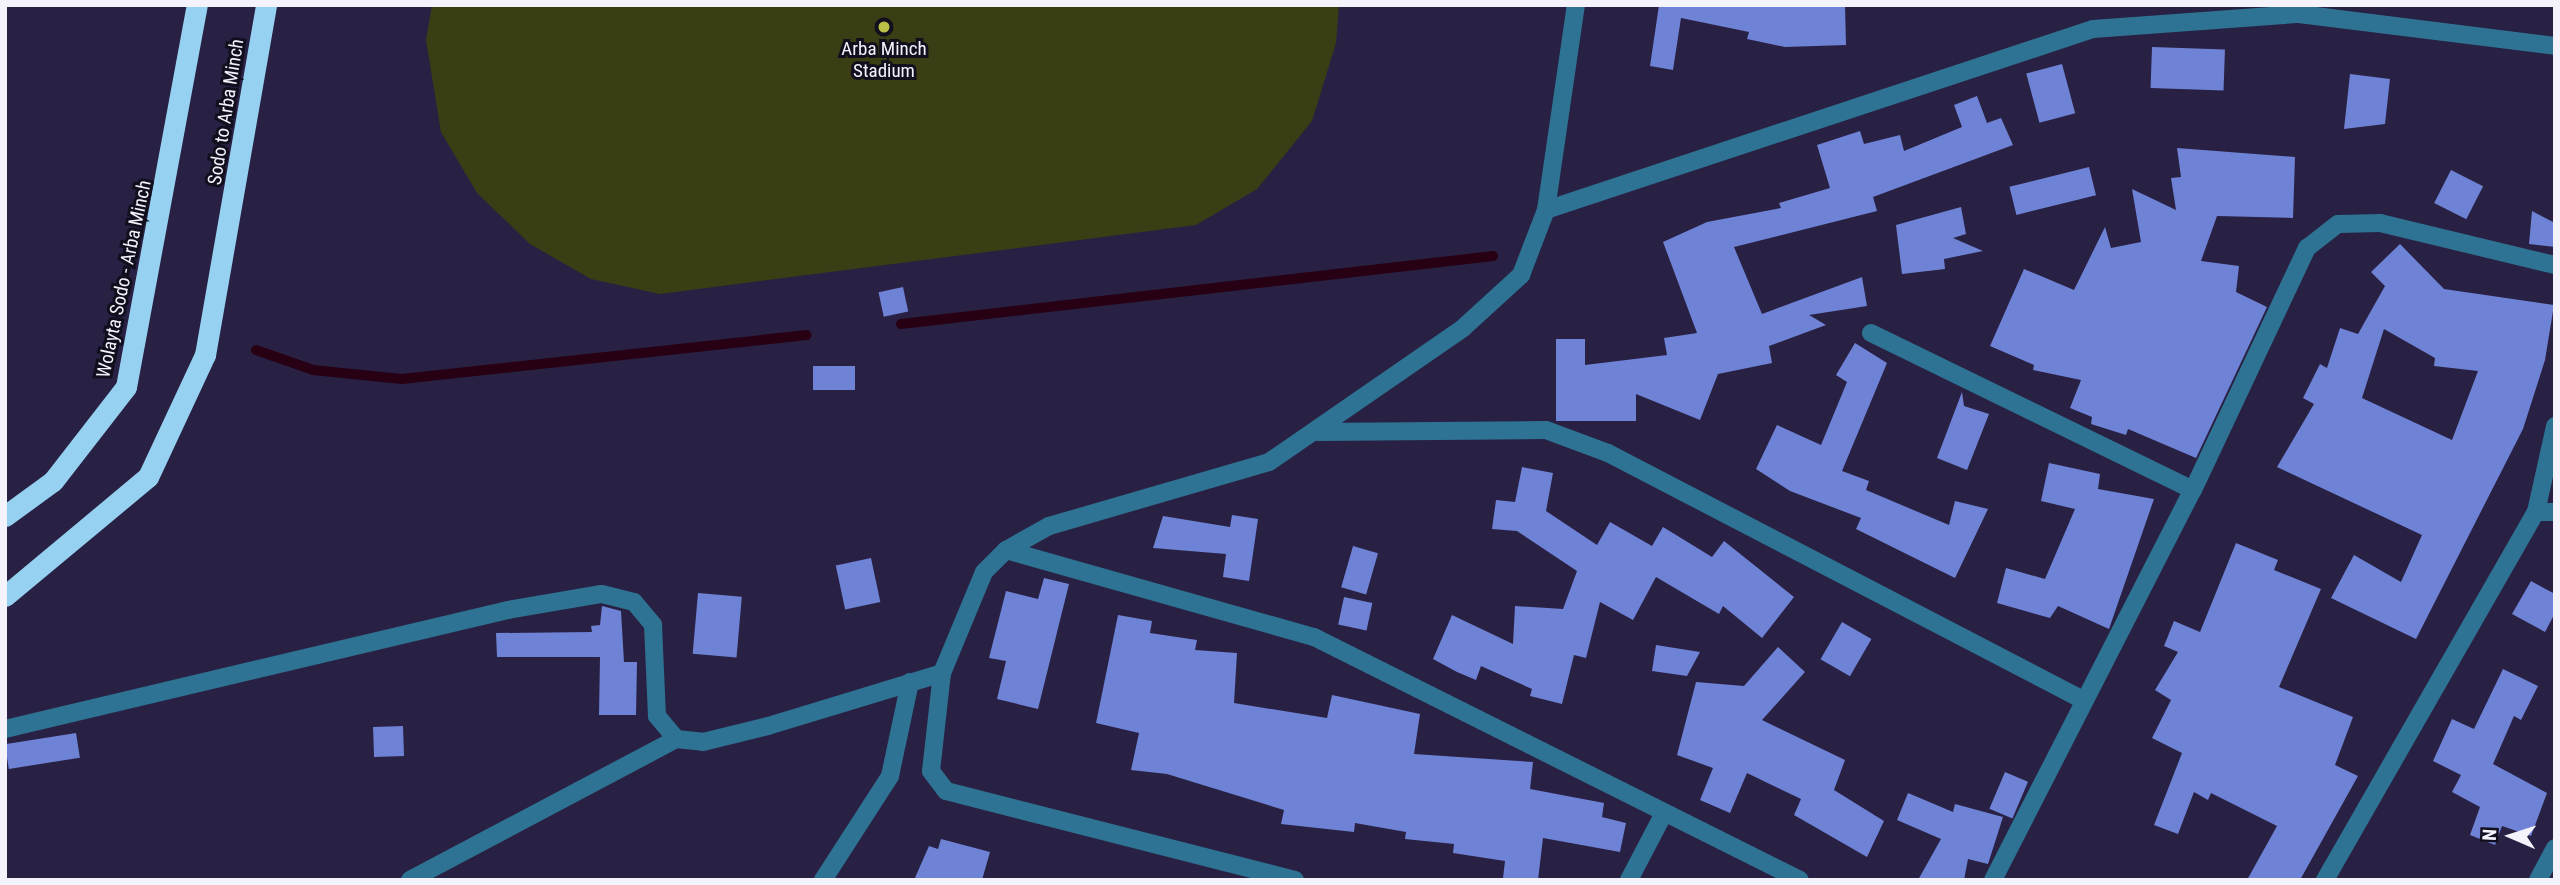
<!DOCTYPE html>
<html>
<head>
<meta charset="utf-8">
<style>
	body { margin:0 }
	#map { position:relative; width:2560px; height:885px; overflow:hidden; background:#292143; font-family:"Roboto Condensed",sans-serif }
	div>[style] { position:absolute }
	.green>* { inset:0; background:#3b3d14 }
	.stream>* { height:10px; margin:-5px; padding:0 5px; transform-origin:5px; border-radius:5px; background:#270014 }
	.building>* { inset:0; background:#6e82d6; transform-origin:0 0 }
	.street>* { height:18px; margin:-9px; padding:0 9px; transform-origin:9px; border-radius:9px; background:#2e7393 }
	.highway>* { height:21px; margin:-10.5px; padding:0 10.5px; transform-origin:10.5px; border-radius:10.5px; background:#96d1f1 }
	.dots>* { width:19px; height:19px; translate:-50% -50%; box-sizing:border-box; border:4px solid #110e1d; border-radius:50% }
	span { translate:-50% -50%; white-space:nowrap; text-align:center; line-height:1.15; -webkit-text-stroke:6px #110e1d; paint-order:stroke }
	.poi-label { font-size:19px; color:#f4f3fc }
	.street-label { font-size:19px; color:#f4f3fc }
	.frame { position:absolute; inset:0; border:7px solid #f4f3fc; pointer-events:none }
	.north { position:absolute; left:2476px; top:801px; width:70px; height:70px; -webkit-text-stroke:5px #110e1d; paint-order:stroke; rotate:273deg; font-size:19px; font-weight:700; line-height:28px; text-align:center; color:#f4f3fc }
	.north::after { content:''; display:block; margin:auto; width:24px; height:32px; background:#f4f3fc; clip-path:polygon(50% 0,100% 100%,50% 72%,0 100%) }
</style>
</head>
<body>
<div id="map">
	<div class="green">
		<div style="clip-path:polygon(432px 5px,1339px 5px,1336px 43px,1312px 121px,1257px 189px,1196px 225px,660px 294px,591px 279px,530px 244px,477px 193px,441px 132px,426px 40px)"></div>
	</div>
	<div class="stream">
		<div style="left:901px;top:324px;width:596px;rotate:-6.55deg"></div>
		<div style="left:256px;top:350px;width:60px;rotate:19.3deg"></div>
		<div style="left:313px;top:370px;width:89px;rotate:5.8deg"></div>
		<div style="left:402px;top:379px;width:407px;rotate:-6.2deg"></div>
	</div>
	<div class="building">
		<div style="clip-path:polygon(1659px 5px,1845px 5px,1846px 45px,1785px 47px,1747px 39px,1749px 32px,1681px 18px,1673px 70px,1650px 66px)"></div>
		<div style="left:2152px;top:47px;width:73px;height:41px;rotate:2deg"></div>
		<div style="left:2062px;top:64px;width:51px;height:37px;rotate:75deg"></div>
		<div style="clip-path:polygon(2350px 74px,2390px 79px,2385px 124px,2344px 129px)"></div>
		<div style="clip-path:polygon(1977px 96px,1987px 123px,2001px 118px,2013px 145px,1873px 197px,1877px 211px,1734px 247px,1762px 314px,1862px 277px,1867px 306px,1809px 315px,1826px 325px,1769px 346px,1772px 363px,1718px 374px,1700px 420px,1636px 394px,1636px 421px,1556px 421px,1556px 339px,1585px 339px,1585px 365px,1667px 355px,1664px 338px,1697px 333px,1663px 242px,1707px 222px,1781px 208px,1779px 203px,1830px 188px,1817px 145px,1860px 131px,1864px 144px,1900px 135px,1904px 151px,1962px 127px,1954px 105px)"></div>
		<div style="clip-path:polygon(2177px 148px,2295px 157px,2293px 218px,2217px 216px,2201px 261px,2239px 266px,2236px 292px,2267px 307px,2196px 458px,2128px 429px,2126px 435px,2091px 424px,2092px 417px,2070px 408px,2081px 380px,2033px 370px,2034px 365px,1990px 346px,2024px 269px,2074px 290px,2105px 227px,2111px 248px,2141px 242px,2132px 189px,2176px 210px,2171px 178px,2181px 177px)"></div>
		<div style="left:2089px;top:167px;width:29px;height:82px;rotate:76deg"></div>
		<div style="left:2451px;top:170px;width:36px;height:37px;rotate:27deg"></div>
		<div style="clip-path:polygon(1961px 207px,1966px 234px,1953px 238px,1983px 251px,1944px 259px,1945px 269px,1902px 274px,1896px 225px)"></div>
		<div style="clip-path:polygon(2532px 211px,2555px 223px,2555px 247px,2529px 244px)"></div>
		<div style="clip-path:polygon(evenodd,2400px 244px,2444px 289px,2554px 305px,2545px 360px,2523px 429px,2416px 639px,2331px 598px,2354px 555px,2401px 582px,2422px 535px,2277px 467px,2314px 404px,2303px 398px,2320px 364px,2327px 368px,2340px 328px,2358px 334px,2385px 286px,2371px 272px,2400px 244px,2384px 329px,2435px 358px,2434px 366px,2478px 371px,2452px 440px,2362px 398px,2384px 329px)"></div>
		<div style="left:903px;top:287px;width:25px;height:25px;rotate:78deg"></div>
		<div style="clip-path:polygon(1855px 343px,1887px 363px,1842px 471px,1869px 481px,1866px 490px,1949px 525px,1955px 501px,1988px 509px,1955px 578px,1856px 529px,1861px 518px,1790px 491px,1756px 469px,1777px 425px,1821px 445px,1847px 382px,1836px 375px)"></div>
		<div style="left:813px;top:366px;width:42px;height:24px"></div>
		<div style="clip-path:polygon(1962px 392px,1964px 406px,1989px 414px,1967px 470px,1937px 458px)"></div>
		<div style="clip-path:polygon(2049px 463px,2100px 474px,2098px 489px,2154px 499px,2109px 629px,2058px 606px,2050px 618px,1997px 603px,2006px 568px,2045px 579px,2075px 509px,2041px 501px)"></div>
		<div style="clip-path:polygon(1522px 467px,1553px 473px,1546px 511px,1597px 545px,1610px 522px,1652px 546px,1663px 527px,1712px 557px,1724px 541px,1794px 597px,1762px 638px,1723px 606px,1719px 614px,1656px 577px,1633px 620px,1600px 602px,1586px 658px,1574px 655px,1562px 704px,1530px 696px,1532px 689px,1481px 666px,1476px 680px,1457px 672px,1433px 659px,1452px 615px,1513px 644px,1515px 606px,1563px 609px,1577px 571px,1517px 531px,1492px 529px,1496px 500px,1515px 502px)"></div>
		<div style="clip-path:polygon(1232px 515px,1258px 519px,1249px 581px,1223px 577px,1226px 554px,1153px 548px,1163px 516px,1230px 527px)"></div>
		<div style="clip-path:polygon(2236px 543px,2278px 560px,2274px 570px,2321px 589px,2279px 687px,2353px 717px,2335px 765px,2358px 776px,2300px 880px,2247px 880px,2277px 826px,2211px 793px,2208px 800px,2194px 792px,2178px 834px,2154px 825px,2182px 753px,2152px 738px,2171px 700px,2155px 690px,2178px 652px,2164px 646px,2174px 621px,2200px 632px)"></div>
		<div style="left:1353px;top:546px;width:26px;height:43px;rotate:16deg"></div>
		<div style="left:871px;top:558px;width:45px;height:36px;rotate:78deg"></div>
		<div style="clip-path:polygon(1044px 578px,1069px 584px,1038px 709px,997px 699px,1006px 661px,989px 658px,1006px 591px,1038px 599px)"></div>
		<div style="clip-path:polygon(2531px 581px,2555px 594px,2555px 613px,2545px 632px,2512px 614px)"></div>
		<div style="left:698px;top:593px;width:44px;height:61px;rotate:5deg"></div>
		<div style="left:1344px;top:597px;width:29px;height:28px;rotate:12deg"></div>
		<div style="clip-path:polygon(602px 606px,621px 611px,624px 662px,637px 662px,636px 715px,599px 715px,600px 657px,497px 657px,496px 633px,592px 632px,591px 626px,600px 625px)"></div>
		<div style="clip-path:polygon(1118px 615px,1152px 621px,1150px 633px,1197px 640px,1195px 650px,1237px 653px,1234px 703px,1327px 718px,1332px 695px,1420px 714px,1414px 754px,1533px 762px,1530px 789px,1604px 803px,1602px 817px,1626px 823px,1620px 852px,1543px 838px,1538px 880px,1503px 878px,1505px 861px,1453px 853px,1454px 844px,1405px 839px,1406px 832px,1355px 823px,1354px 832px,1281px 824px,1284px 810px,1167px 774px,1131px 770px,1139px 733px,1096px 723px)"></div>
		<div style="left:1842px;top:622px;width:34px;height:43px;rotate:30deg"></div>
		<div style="clip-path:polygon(1656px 645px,1700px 652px,1687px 676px,1652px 671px)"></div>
		<div style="clip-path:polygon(1778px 647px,1805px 672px,1762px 720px,1845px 760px,1834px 790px,1884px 821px,1867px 857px,1794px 815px,1801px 799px,1747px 773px,1730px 813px,1700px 800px,1713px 768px,1677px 755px,1696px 682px,1744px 686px)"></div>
		<div style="clip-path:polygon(2503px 669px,2538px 686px,2521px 720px,2514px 716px,2493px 764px,2547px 793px,2531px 836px,2502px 826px,2495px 845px,2470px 835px,2480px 807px,2452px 792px,2461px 775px,2433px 761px,2452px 719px,2474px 729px)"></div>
		<div style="left:403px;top:726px;width:30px;height:30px;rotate:88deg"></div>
		<div style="left:76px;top:733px;width:25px;height:72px;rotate:81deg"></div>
		<div style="left:2005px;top:772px;width:25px;height:40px;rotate:23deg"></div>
		<div style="clip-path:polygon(1908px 793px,1953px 812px,1955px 804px,2003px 817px,1988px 864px,1968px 859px,1964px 880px,1918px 880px,1941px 839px,1897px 820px)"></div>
		<div style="clip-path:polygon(941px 839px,990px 852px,982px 880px,914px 880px,929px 846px,938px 849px)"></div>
	</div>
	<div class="street">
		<div style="left:1546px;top:210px;width:576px;rotate:-18.31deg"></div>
		<div style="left:2093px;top:29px;width:207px;rotate:-4.2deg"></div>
		<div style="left:2299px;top:14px;width:258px;rotate:7.1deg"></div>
		<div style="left:1871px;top:333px;width:358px;rotate:26deg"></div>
		<div style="left:1318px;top:432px;width:228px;rotate:-0.5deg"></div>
		<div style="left:1546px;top:430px;width:66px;rotate:20.4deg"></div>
		<div style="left:1608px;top:453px;width:535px;rotate:27.47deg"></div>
		<div style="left:2536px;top:512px;width:19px"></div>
		<div style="left:1006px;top:550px;width:320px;rotate:15.8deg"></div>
		<div style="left:1314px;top:637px;width:543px;rotate:26.57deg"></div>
		<div style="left:5px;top:729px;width:517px;rotate:-13.31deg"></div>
		<div style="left:508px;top:610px;width:95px;rotate:-9.7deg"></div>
		<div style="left:602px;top:594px;width:33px;rotate:14deg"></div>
		<div style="left:634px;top:602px;width:30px;rotate:50deg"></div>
		<div style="left:653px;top:625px;width:91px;rotate:87.5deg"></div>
		<div style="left:657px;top:716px;width:30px;rotate:50deg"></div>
		<div style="left:410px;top:880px;width:301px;rotate:-27.9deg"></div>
		<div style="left:676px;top:739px;width:27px;rotate:6deg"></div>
		<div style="left:703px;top:742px;width:67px;rotate:-13.8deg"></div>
		<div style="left:768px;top:726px;width:182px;rotate:-16.9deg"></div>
		<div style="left:823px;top:880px;width:124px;rotate:-57.2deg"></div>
		<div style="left:890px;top:776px;width:96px;rotate:-78deg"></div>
		<div style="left:1295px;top:880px;width:360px;rotate:-165.7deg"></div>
		<div style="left:946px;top:791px;width:25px;rotate:-127deg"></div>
		<div style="left:931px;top:771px;width:99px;rotate:-83.6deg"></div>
		<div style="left:942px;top:673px;width:109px;rotate:-67.4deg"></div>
		<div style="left:984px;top:572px;width:31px;rotate:-45deg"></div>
		<div style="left:1006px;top:550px;width:49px;rotate:-29.2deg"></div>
		<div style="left:1049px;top:526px;width:229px;rotate:-16.2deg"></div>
		<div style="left:1269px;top:462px;width:236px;rotate:-34.6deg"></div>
		<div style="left:1463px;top:328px;width:79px;rotate:-42.4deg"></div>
		<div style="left:1521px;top:275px;width:70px;rotate:-69deg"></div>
		<div style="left:1546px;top:210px;width:207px;rotate:-81.7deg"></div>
		<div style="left:1629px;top:880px;width:76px;rotate:-62.4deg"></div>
		<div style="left:1993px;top:880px;width:438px;rotate:-62.9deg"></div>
		<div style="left:2193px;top:490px;width:268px;rotate:-64.8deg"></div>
		<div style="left:2307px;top:248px;width:39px;rotate:-38deg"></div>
		<div style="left:2338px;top:224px;width:42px;rotate:-1.4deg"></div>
		<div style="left:2380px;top:223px;width:180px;rotate:13.5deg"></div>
		<div style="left:2325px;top:880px;width:424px;rotate:-60.2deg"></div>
		<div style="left:2536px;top:512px;width:88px;rotate:-77.5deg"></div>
		<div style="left:2538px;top:880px;width:36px;rotate:-62deg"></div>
	</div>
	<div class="highway">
		<div style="left:5px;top:516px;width:59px;rotate:-36.1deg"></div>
		<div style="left:53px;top:481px;width:119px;rotate:-52.2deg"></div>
		<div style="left:126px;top:387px;width:389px;rotate:-79.5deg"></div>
		<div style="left:5px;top:596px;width:186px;rotate:-39.8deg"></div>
		<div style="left:148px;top:477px;width:135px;rotate:-65deg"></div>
		<div style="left:205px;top:355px;width:355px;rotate:-80.1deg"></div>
	</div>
	<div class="dots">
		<div style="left:884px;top:27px;background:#bac045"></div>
	</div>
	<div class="poi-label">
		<span style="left:884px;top:60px">Arba Minch<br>Stadium</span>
	</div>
	<div class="street-label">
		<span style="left:226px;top:112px;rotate:-81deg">Sodo to Arba Minch</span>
		<span style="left:124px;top:279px;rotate:-78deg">Wolayta Sodo - Arba Minch</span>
	</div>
	<div class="frame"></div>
	<div class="north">N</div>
</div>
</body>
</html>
